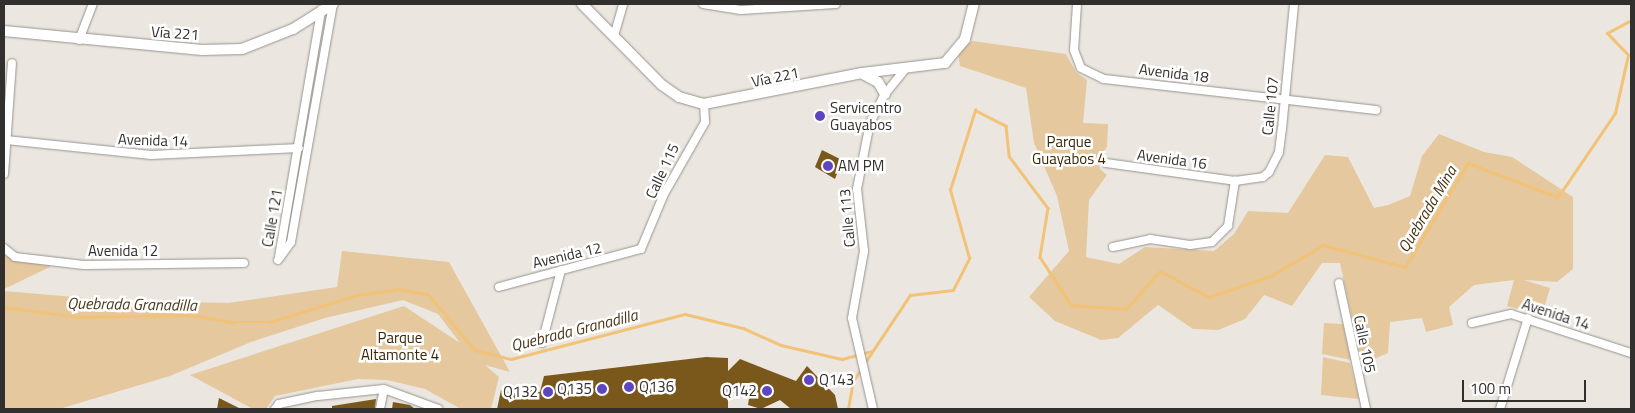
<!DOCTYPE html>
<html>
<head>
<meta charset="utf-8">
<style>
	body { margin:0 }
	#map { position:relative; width:1635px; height:413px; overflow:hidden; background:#ebe7e0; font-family:"Titillium Web",sans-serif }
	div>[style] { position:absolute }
	.green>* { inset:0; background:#e5c89d }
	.stream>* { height:2.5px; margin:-1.25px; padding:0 1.25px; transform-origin:1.25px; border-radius:1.25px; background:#f2c277 }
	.building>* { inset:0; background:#7a581c }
	.roads { filter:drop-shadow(0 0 1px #97938e) drop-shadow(0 0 1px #97938e) }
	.street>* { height:8px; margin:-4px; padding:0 4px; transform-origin:4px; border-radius:4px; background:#fff }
	.secondary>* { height:10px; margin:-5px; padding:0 5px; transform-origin:5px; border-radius:5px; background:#fff }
	.dots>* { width:14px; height:14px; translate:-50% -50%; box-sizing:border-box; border:2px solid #fff; border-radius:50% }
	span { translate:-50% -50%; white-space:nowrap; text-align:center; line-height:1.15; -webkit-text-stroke:5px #fff; paint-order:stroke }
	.street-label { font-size:15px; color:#32302e }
	.poi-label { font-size:15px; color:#32302e }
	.left { translate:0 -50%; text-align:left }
	.right { translate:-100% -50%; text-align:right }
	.park-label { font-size:15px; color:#3b2705 }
	.water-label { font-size:16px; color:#4c3818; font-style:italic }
	.frame { position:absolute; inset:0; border:5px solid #32302e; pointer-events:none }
	.scale { position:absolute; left:1462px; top:380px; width:124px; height:22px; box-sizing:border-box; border:2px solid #32302e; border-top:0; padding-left:6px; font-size:15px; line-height:18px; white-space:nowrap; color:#32302e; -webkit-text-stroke:4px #fff; paint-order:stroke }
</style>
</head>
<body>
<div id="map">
	<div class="green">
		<div style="clip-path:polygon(972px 41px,1066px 54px,1076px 72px,1087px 80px,1083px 123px,1108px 124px,1107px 147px,1099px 158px,1100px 169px,1107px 175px,1089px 200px,1086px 257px,1119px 264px,1145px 247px,1214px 251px,1234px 234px,1248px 211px,1288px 213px,1325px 155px,1348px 157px,1374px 208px,1388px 205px,1410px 196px,1422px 156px,1439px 134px,1484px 152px,1512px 157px,1573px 197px,1573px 269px,1557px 282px,1524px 280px,1550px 288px,1542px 315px,1507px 306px,1514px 280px,1474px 285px,1449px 307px,1453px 325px,1426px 332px,1422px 318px,1390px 322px,1388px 353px,1362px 364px,1340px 263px,1322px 263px,1292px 306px,1264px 295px,1245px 319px,1218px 330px,1193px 329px,1158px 305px,1118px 338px,1101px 340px,1055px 321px,1029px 297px,1069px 251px,1057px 196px,1034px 143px,1026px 88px,960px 66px,958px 53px)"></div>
		<div style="clip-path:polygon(342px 251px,449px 262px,510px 372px,485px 365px,499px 377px,491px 409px,461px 409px,425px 389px,387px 380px,358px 379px,275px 396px,266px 409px,253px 409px,190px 375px,404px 306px,460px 343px,438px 314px,403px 300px,325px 318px,251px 342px,170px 376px,59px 409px,4px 409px,4px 291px,110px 300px,228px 303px,337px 287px)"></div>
		<div style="clip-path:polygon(4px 256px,50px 264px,50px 267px,4px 289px)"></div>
		<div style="clip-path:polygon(1324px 323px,1343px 324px,1351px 360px,1322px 354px)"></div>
		<div style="clip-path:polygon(1323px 357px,1350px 363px,1359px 399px,1321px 395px)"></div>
	</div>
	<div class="stream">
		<div style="left:4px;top:307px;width:75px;rotate:7.7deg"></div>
		<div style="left:78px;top:317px;width:114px;rotate:-1deg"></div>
		<div style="left:192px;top:315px;width:42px;rotate:9.7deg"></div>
		<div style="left:233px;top:322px;width:37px"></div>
		<div style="left:270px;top:322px;width:91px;rotate:-17.2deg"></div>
		<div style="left:357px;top:295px;width:42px;rotate:-8.1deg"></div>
		<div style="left:399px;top:289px;width:29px;rotate:10deg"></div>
		<div style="left:428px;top:294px;width:73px;rotate:50deg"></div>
		<div style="left:475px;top:350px;width:37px;rotate:14deg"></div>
		<div style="left:511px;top:359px;width:180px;rotate:-14.5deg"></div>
		<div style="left:685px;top:314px;width:60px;rotate:13.6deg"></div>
		<div style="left:743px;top:328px;width:42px;rotate:24.1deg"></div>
		<div style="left:781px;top:345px;width:63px;rotate:12.9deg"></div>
		<div style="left:842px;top:359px;width:31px;rotate:-15deg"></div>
		<div style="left:864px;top:364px;width:83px;rotate:-56.3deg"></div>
		<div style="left:910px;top:295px;width:43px;rotate:-6.6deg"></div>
		<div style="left:953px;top:290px;width:36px;rotate:-63deg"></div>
		<div style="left:969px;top:258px;width:71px;rotate:-105.6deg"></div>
		<div style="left:950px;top:190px;width:84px;rotate:-72.6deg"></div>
		<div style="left:975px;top:110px;width:35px;rotate:27deg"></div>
		<div style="left:1006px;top:126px;width:30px;rotate:84deg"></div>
		<div style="left:1009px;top:156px;width:65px;rotate:53.1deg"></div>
		<div style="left:1048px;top:208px;width:50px;rotate:99.3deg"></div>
		<div style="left:1040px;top:257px;width:57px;rotate:57.1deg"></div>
		<div style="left:1071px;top:305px;width:55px;rotate:4.2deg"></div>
		<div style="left:1126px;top:309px;width:51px;rotate:-48.2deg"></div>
		<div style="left:1160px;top:271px;width:55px;rotate:28deg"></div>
		<div style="left:1209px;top:297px;width:65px;rotate:-18.7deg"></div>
		<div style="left:1271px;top:276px;width:61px;rotate:-30.8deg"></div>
		<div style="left:1323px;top:245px;width:85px;rotate:15deg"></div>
		<div style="left:1405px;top:267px;width:122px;rotate:-58.8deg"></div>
		<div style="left:1468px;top:163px;width:96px;rotate:20.7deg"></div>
		<div style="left:1558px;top:197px;width:102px;rotate:-55.8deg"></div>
		<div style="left:1615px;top:113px;width:59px;rotate:-77.4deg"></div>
		<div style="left:1628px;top:55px;width:30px;rotate:-134deg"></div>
		<div style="left:1607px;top:33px;width:27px;rotate:-28deg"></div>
		<div style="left:848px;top:409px;width:28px;rotate:-80deg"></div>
		<div style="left:853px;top:381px;width:14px;rotate:-56deg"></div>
	</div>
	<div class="building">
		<div style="clip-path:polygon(822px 150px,842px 160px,835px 179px,815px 167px)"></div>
		<div style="clip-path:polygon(706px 357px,728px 358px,728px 371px,740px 359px,796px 381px,807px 366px,835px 395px,838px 409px,791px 409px,780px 400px,761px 409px,748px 405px,749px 398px,728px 391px,728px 408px,497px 409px,501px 390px,520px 394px,521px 388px,540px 392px,544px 376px)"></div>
		<div style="clip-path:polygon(219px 398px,241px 409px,217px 409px)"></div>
		<div style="clip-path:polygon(376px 399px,375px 409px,332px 409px,332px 406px)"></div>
		<div style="clip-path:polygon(393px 402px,410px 405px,415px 409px,392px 409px)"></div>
	</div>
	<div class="roads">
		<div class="street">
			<div style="left:703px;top:4px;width:38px;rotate:9deg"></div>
			<div style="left:741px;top:10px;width:95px;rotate:-3.6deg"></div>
			<div style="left:1077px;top:4px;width:46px;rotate:93.7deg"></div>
			<div style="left:1074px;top:50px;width:19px;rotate:69deg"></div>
			<div style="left:1081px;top:68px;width:25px;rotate:26deg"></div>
			<div style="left:1104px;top:79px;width:274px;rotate:6.5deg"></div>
			<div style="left:614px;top:36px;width:33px;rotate:-74deg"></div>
			<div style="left:79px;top:40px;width:39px;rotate:-69deg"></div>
			<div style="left:6px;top:140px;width:146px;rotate:5.9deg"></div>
			<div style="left:151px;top:155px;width:148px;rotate:-2.7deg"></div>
			<div style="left:1106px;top:163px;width:130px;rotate:7.9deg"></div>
			<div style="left:1235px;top:181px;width:28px;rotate:-8deg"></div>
			<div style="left:1263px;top:177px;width:8px;rotate:-40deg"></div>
			<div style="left:1269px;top:172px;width:22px;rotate:-63deg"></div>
			<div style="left:1279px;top:152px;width:23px;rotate:-83deg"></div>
			<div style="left:1282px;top:129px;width:126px;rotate:-84.5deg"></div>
			<div style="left:4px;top:174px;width:111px;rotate:-85.9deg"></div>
			<div style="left:1113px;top:247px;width:38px;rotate:-12deg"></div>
			<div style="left:1150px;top:239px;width:40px;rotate:8.5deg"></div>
			<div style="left:1190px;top:245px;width:22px;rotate:-8deg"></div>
			<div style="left:1212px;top:242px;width:23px;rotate:-45deg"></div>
			<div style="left:1228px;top:226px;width:46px;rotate:-81.2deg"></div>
			<div style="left:4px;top:248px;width:14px;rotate:39deg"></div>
			<div style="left:15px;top:257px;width:69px;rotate:6.6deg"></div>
			<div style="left:84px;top:265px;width:160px;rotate:-0.7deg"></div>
			<div style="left:279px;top:257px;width:251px;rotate:-80.3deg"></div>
			<div style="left:278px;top:260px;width:22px;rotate:-54deg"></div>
			<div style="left:291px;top:242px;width:242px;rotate:-80deg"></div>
			<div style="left:1339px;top:283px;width:129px;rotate:77.9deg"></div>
			<div style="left:499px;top:287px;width:147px;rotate:-15deg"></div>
			<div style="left:641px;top:249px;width:60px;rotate:-67.3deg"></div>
			<div style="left:664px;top:194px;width:83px;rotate:-60.3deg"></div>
			<div style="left:705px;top:122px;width:18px;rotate:-93deg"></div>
			<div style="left:1472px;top:323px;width:40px;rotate:-13deg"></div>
			<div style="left:1511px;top:314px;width:126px;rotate:18deg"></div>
			<div style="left:542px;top:343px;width:75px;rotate:-75.4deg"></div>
			<div style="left:275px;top:409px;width:6px;rotate:-51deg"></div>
			<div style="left:279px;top:404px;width:40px;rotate:-12deg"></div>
			<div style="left:318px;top:396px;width:66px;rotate:-6.1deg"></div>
			<div style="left:384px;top:389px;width:58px;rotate:20.3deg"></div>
			<div style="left:380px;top:409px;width:20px;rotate:-79deg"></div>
			<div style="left:873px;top:409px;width:93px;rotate:-103deg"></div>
			<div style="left:852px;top:318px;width:68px;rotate:-79.8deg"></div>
			<div style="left:864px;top:251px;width:62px;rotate:-96.4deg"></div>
			<div style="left:857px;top:189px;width:67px;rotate:-78.9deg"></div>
			<div style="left:870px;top:123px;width:33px;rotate:-63deg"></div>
			<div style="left:885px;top:94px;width:32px;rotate:-51deg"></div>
			<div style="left:1500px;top:409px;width:95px;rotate:-72.9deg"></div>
		</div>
		<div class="secondary">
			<div style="left:582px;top:4px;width:114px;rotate:45.4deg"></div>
			<div style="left:662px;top:85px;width:21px;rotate:35deg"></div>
			<div style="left:679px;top:97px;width:26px;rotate:16deg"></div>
			<div style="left:704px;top:104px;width:161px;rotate:-11.1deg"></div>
			<div style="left:862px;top:73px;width:84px;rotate:-6.9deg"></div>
			<div style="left:945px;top:63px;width:31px;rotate:-50deg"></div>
			<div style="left:965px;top:39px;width:36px;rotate:-76deg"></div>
			<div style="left:4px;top:31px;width:199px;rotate:5.5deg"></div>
			<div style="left:202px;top:50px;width:40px;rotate:-1.4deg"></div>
			<div style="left:242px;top:49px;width:55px;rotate:-21.4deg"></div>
			<div style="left:293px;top:29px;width:47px;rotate:-32deg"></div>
			<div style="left:863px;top:74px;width:17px;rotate:28deg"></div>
			<div style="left:878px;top:82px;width:14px;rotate:60deg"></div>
		</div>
	</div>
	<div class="dots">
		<div style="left:820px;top:116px;background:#5f45be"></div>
		<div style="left:828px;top:166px;background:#5f45be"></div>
		<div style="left:809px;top:380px;background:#5f45be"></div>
		<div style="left:629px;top:387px;background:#5f45be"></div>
		<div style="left:602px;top:389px;background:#5f45be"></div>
		<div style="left:767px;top:391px;background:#5f45be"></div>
		<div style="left:548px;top:392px;background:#5f45be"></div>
	</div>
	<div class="street-label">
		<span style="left:175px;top:33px;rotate:4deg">Vía 221</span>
		<span style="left:1174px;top:73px;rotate:7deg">Avenida 18</span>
		<span style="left:775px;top:77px;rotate:-12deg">Vía 221</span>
		<span style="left:1270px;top:106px;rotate:-84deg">Calle 107</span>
		<span style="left:153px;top:140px;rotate:2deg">Avenida 14</span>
		<span style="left:1172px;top:159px;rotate:8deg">Avenida 16</span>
		<span style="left:662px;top:171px;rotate:-65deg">Calle 115</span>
		<span style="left:272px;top:218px;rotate:-80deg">Calle 121</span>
		<span style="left:847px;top:218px;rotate:-95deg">Calle 113</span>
		<span style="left:123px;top:251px">Avenida 12</span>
		<span style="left:567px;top:255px;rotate:-13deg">Avenida 12</span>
		<span style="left:1556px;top:314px;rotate:18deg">Avenida 14</span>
		<span style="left:1365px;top:344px;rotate:78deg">Calle 105</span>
	</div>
	<div class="poi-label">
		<span class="left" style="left:830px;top:116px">Servicentro<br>Guayabos</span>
		<span class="left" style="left:838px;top:166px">AM PM</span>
		<span class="left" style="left:819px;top:380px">Q143</span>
		<span class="left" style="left:639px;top:387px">Q136</span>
		<span class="right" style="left:592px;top:389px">Q135</span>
		<span class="right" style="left:757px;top:391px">Q142</span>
		<span class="right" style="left:538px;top:392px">Q132</span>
	</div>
	<div class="park-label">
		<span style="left:1069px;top:150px">Parque<br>Guayabos 4</span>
		<span style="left:400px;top:346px">Parque<br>Altamonte 4</span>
	</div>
	<div class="water-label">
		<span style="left:1427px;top:209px;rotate:-59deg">Quebrada Mina</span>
		<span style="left:132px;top:304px;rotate:1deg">Quebrada Granadilla</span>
		<span style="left:574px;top:330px;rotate:-14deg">Quebrada Granadilla</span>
	</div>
	<div class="frame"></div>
	<div class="scale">100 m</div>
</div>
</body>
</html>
